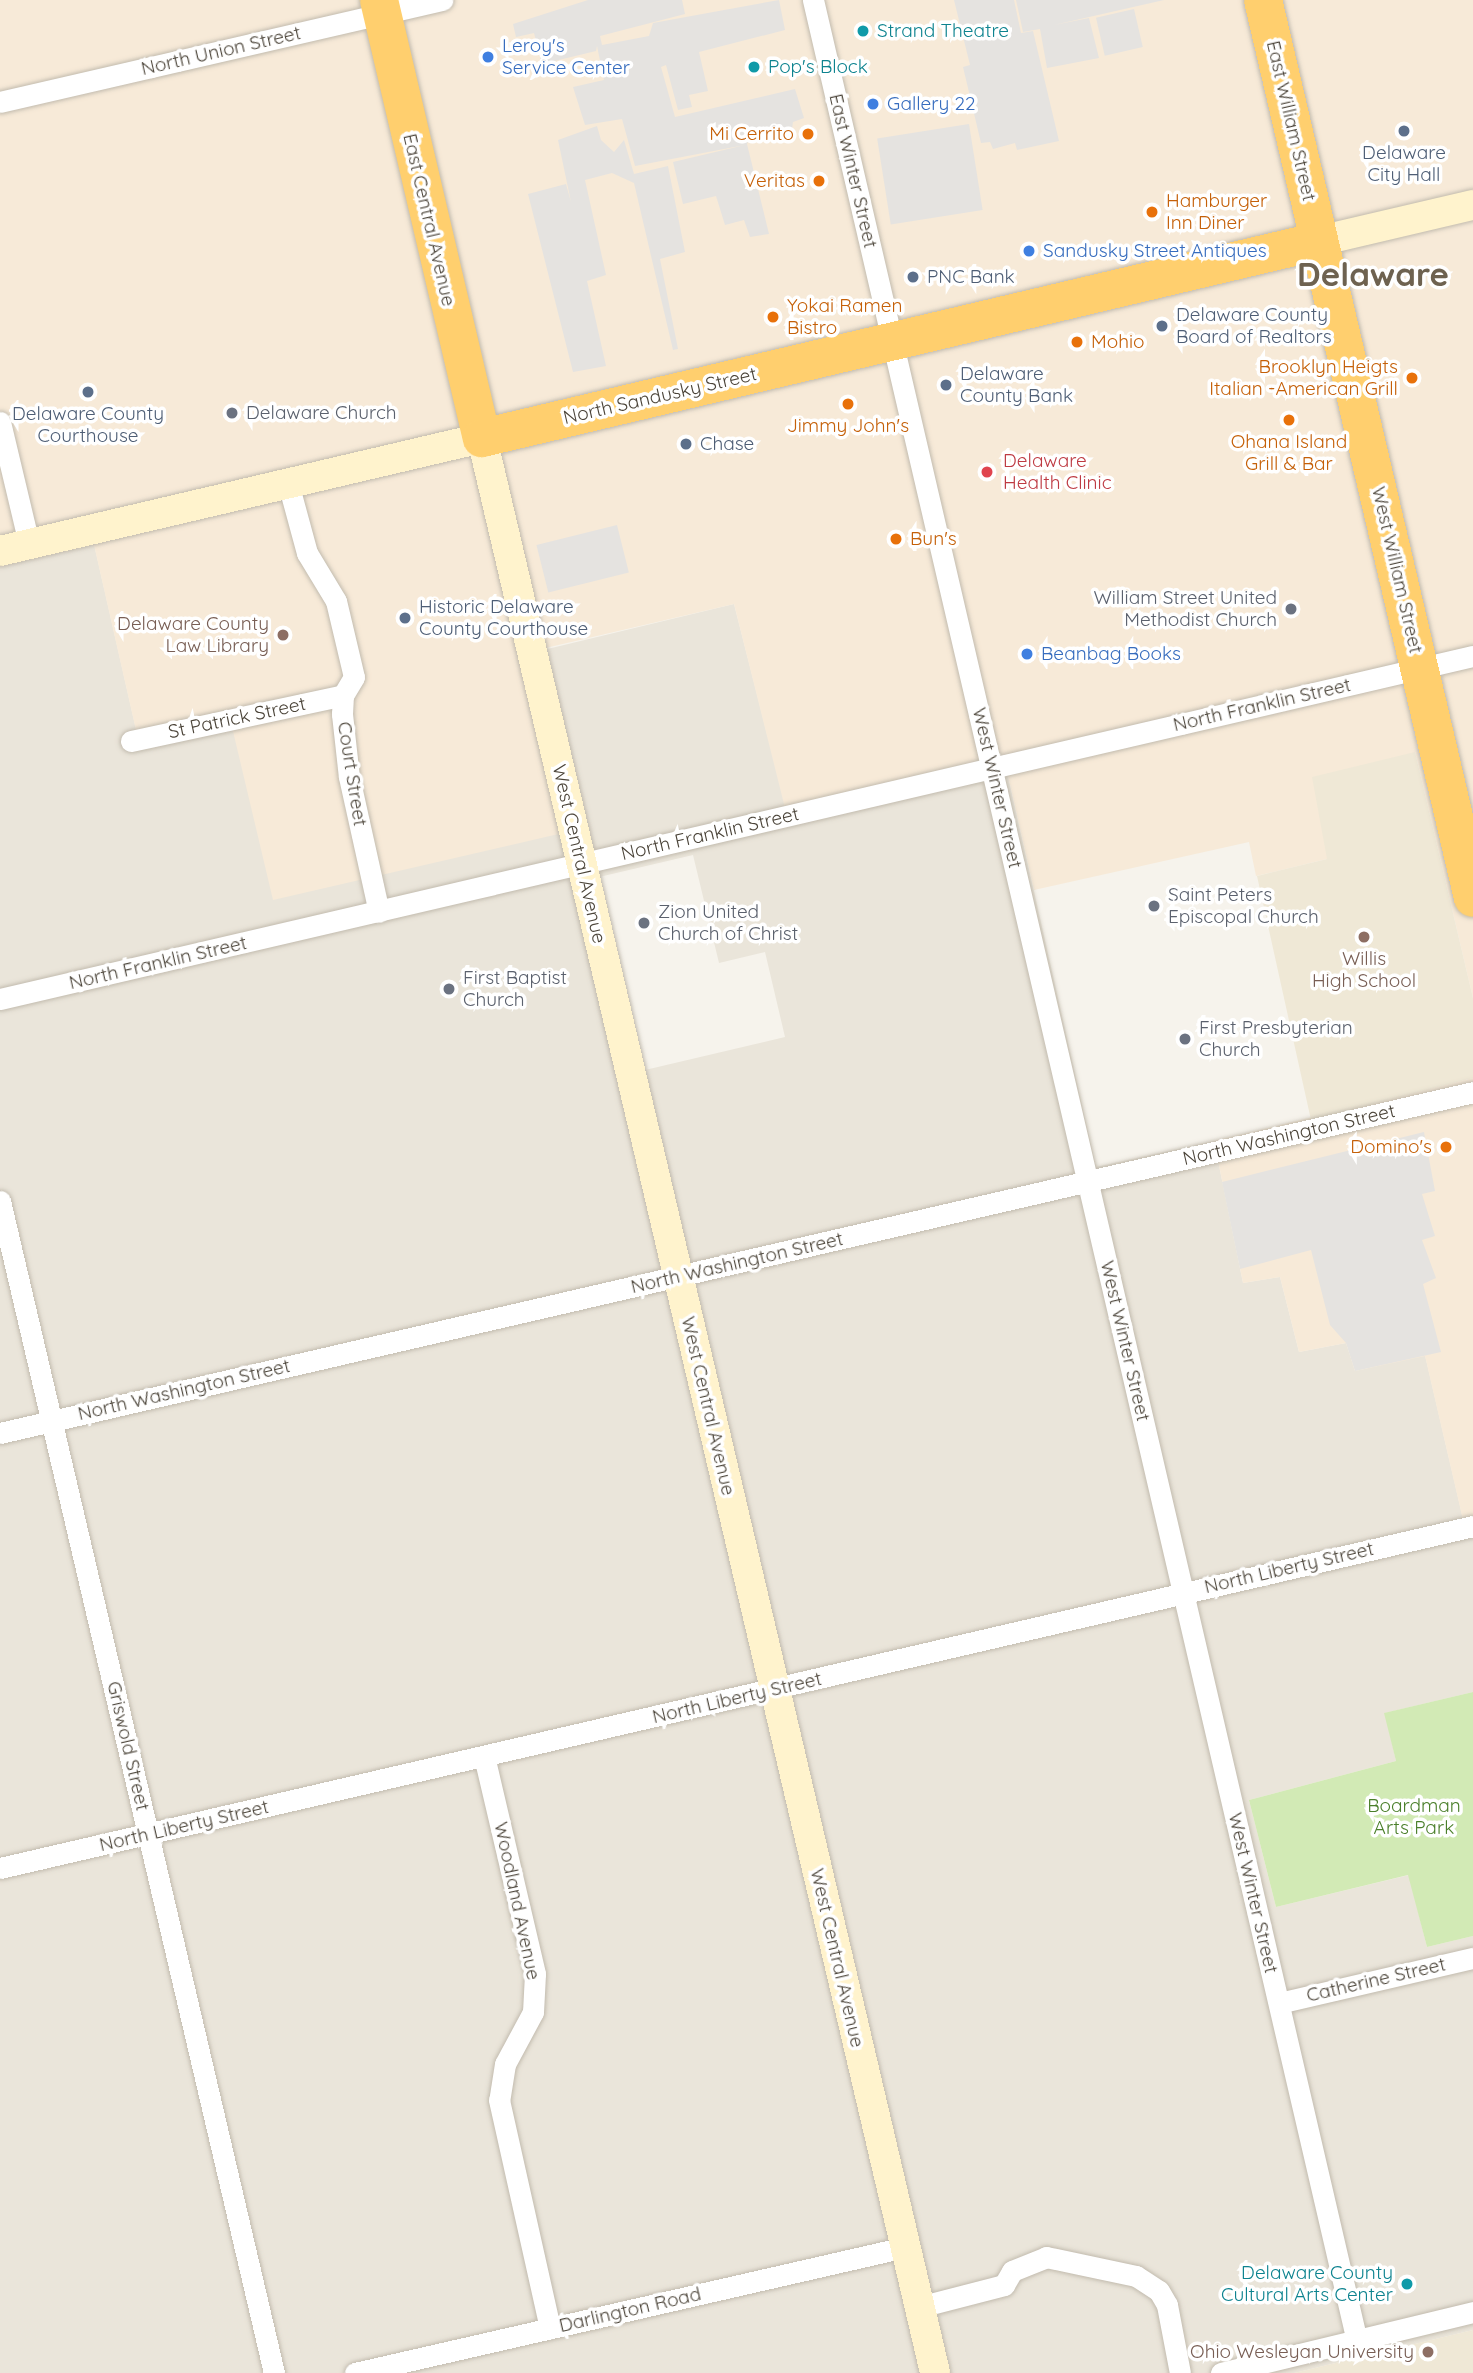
<!DOCTYPE html>
<html>
<head>
<meta charset="utf-8">
<style>
	body { margin:0 }
	#map { position:relative; width:1473px; height:2373px; overflow:hidden; background:#f6f3ec; font-family:Quicksand,sans-serif }
	div>[style] { position:absolute }
	.residential>* { inset:0; background:#eae5da }
	.commercial>* { inset:0; background:#f7ead8 }
	.education>* { inset:0; background:#efe8d6 }
	.green>* { inset:0; background:#d2eab5 }
	.parking>* { inset:0; background:#e5e3e0; transform-origin:0 0 }
	.roads { filter:drop-shadow(0 0 2px #c2bbae) drop-shadow(0 0 2px #c2bbae) }
	.street>* { height:21px; margin:-10.5px; padding:0 10.5px; transform-origin:10.5px; border-radius:10.5px; background:#fff }
	.secondary>* { height:30px; margin:-15px; padding:0 15px; transform-origin:15px; border-radius:15px; background:#fff3cd }
	.highway>* { height:38px; margin:-19px; padding:0 19px; transform-origin:19px; border-radius:19px; background:#ffcf6e }
	.dots>* { width:19px; height:19px; translate:-50% -50%; box-sizing:border-box; border:4px solid #fff; border-radius:50% }
	span { translate:-50% -50%; white-space:nowrap; text-align:center; line-height:1.15; -webkit-text-stroke:7px #fff; paint-order:stroke }
	.culture-label { font-size:19px; color:#0d838f }
	.left { translate:0 -50%; text-align:left }
	.right { translate:-100% -50%; text-align:right }
	.shop-label { font-size:19px; color:#366cbe }
	.street-label { font-size:19px; color:#4b4439 }
	.food-label { font-size:19px; color:#c56008 }
	.service-label { font-size:19px; color:#4e5e75 }
	.worship-label { font-size:19px; color:#5b616d }
	.health-label { font-size:19px; color:#be3a42 }
	.education-label { font-size:19px; color:#785e54 }
	.park-label { font-size:19px; color:#4a7f2a }
	.town-label { font-size:33px; color:#6e6250; font-weight:700 }
</style>
</head>
<body>
<div id="map">
	<div class="residential">
		<div style="clip-path:polygon(evenodd,94px 544px,140px 747px,734px 604px,789px 820px,1006px 767px,1096px 1167px,1214px 1141px,1243px 1283px,1280px 1277px,1299px 1352px,1346px 1343px,1355px 1371px,1425px 1355px,1463px 1519px,1473px 1517px,1473px 1692px,1385px 1713px,1396px 1761px,1249px 1800px,1276px 1907px,1409px 1875px,1427px 1947px,1473px 1936px,1473px 2330px,1294px 2373px,0 2373px,0 567px,94px 544px,693px 855px,719px 963px,765px 952px,785px 1037px,645px 1070px,599px 877px,693px 855px)"></div>
	</div>
	<div class="commercial">
		<div style="clip-path:polygon(0 0,1473px 0,1473px 998px,1415px 752px,1327px 859px,1256px 876px,1249px 842px,1034px 890px,1006px 767px,788px 820px,734px 604px,524px 653px,567px 832px,273px 900px,232px 727px,140px 748px,94px 545px,0 567px)"></div>
		<div style="clip-path:polygon(1473px 1078px,1473px 1517px,1463px 1520px,1425px 1356px,1355px 1371px,1346px 1343px,1299px 1352px,1280px 1277px,1243px 1283px,1214px 1141px)"></div>
	</div>
	<div class="education">
		<div style="clip-path:polygon(1415px 752px,1473px 998px,1473px 1078px,1311px 1120px,1257px 876px,1327px 859px,1312px 777px)"></div>
		<div style="clip-path:polygon(1473px 2330px,1473px 2373px,1294px 2373px)"></div>
	</div>
	<div class="green">
		<div style="clip-path:polygon(1473px 1692px,1473px 1936px,1427px 1947px,1408px 1875px,1276px 1907px,1249px 1800px,1396px 1761px,1384px 1713px)"></div>
	</div>
	<div class="parking">
		<div style="clip-path:polygon(588px 0,682px 0,685px 14px,600px 36px,602px 45px,649px 36px,653px 23px,779px 0,785px 30px,699px 52px,708px 91px,689px 95px,692px 107px,678px 110px,666px 65px,661px 67px,675px 117px,795px 89px,804px 118px,793px 122px,792px 129px,749px 139px,747px 144px,769px 234px,750px 237px,744px 220px,725px 225px,716px 196px,683px 204px,673px 162px,745px 145px,635px 166px,622px 119px,585px 125px,573px 87px,604px 80px,597px 46px,596px 51px,542px 64px,534px 33px,516px 37px,513px 24px)"></div>
		<div style="clip-path:polygon(954px 0,1014px 0,1021px 33px,1033px 31px,1059px 141px,1017px 150px,1015px 143px,993px 149px,990px 142px,981px 143px,963px 67px,970px 65px)"></div>
		<div style="clip-path:polygon(1016px 0,1164px 0,1054px 25px,1089px 18px,1099px 58px,1047px 68px,1040px 29px,1023px 32px)"></div>
		<div style="left:1134px;top:9px;width:39px;height:39px;rotate:77deg"></div>
		<div style="left:969px;top:124px;width:87px;height:93px;rotate:81deg"></div>
		<div style="clip-path:polygon(597px 126px,601px 140px,614px 152px,624px 140px,634px 174px,668px 166px,685px 252px,660px 259px,678px 349px,673px 350px,634px 183px,612px 173px,585px 180px,606px 275px,587px 281px,606px 366px,573px 372px,528px 194px,566px 184px,571px 202px,558px 140px)"></div>
		<div style="left:617px;top:525px;width:49px;height:83px;rotate:76deg"></div>
		<div style="clip-path:polygon(1424px 1132px,1435px 1191px,1422px 1194px,1435px 1236px,1422px 1240px,1436px 1278px,1423px 1284px,1441px 1352px,1355px 1371px,1346px 1343px,1330px 1325px,1311px 1250px,1240px 1269px,1222px 1182px)"></div>
	</div>
	<div class="roads">
		<div class="street">
			<div style="left:813px;top:0;width:2403px;rotate:76.92deg"></div>
			<div style="left:0;top:102px;width:454px;rotate:-13deg"></div>
			<div style="left:0;top:422px;width:125px;rotate:76.6deg"></div>
			<div style="left:288px;top:483px;width:73px;rotate:74.8deg"></div>
			<div style="left:307px;top:553px;width:56px;rotate:58.9deg"></div>
			<div style="left:336px;top:601px;width:78px;rotate:76.7deg"></div>
			<div style="left:354px;top:677px;width:21px;rotate:121deg"></div>
			<div style="left:343px;top:695px;width:19px;rotate:93deg"></div>
			<div style="left:342px;top:714px;width:63px;rotate:83.7deg"></div>
			<div style="left:349px;top:777px;width:138px;rotate:77.5deg"></div>
			<div style="left:131px;top:741px;width:217px;rotate:-12.2deg"></div>
			<div style="left:0;top:999px;width:1512px;rotate:-13.11deg"></div>
			<div style="left:0;top:1201px;width:1204px;rotate:76.84deg"></div>
			<div style="left:0;top:1433px;width:1512px;rotate:-13.03deg"></div>
			<div style="left:484px;top:1756px;width:224px;rotate:76.8deg"></div>
			<div style="left:535px;top:1974px;width:38px;rotate:93deg"></div>
			<div style="left:533px;top:2012px;width:59px;rotate:118.3deg"></div>
			<div style="left:505px;top:2064px;width:36px;rotate:99deg"></div>
			<div style="left:499px;top:2100px;width:234px;rotate:77.4deg"></div>
			<div style="left:0;top:1868px;width:1512px;rotate:-13.07deg"></div>
			<div style="left:1279px;top:2003px;width:199px;rotate:-13.1deg"></div>
			<div style="left:919px;top:2307px;width:88px;rotate:-14.5deg"></div>
			<div style="left:1004px;top:2285px;width:16px;rotate:-60deg"></div>
			<div style="left:1012px;top:2271px;width:37px;rotate:-22deg"></div>
			<div style="left:1046px;top:2257px;width:92px;rotate:11.9deg"></div>
			<div style="left:1136px;top:2276px;width:27px;rotate:33deg"></div>
			<div style="left:1159px;top:2291px;width:16px;rotate:60deg"></div>
			<div style="left:1167px;top:2305px;width:69px;rotate:79.2deg"></div>
			<div style="left:355px;top:2373px;width:564px;rotate:-12.9deg"></div>
			<div style="left:1221px;top:2373px;width:259px;rotate:-13.6deg"></div>
		</div>
		<div class="secondary">
			<div style="left:1319px;top:241px;width:158px;rotate:-13.2deg"></div>
			<div style="left:0;top:551px;width:495px;rotate:-13.2deg"></div>
			<div style="left:482px;top:438px;width:1987px;rotate:76.82deg"></div>
		</div>
		<div class="highway">
			<div style="left:379px;top:0;width:450px;rotate:76.8deg"></div>
			<div style="left:482px;top:438px;width:860px;rotate:-13.24deg"></div>
			<div style="left:1263px;top:0;width:922px;rotate:76.84deg"></div>
		</div>
	</div>
	<div class="dots">
		<div style="left:863px;top:31px;background:#0f9aa8"></div>
		<div style="left:488px;top:57px;background:#3f7fe0"></div>
		<div style="left:754px;top:67px;background:#0f9aa8"></div>
		<div style="left:873px;top:104px;background:#3f7fe0"></div>
		<div style="left:1404px;top:131px;background:#5c6f8a"></div>
		<div style="left:808px;top:134px;background:#e8710a"></div>
		<div style="left:819px;top:181px;background:#e8710a"></div>
		<div style="left:1152px;top:212px;background:#e8710a"></div>
		<div style="left:1029px;top:251px;background:#3f7fe0"></div>
		<div style="left:913px;top:277px;background:#5c6f8a"></div>
		<div style="left:773px;top:317px;background:#e8710a"></div>
		<div style="left:1162px;top:326px;background:#5c6f8a"></div>
		<div style="left:1077px;top:342px;background:#e8710a"></div>
		<div style="left:1412px;top:378px;background:#e8710a"></div>
		<div style="left:946px;top:385px;background:#5c6f8a"></div>
		<div style="left:88px;top:392px;background:#5c6f8a"></div>
		<div style="left:848px;top:404px;background:#e8710a"></div>
		<div style="left:232px;top:413px;background:#6b7280"></div>
		<div style="left:1289px;top:420px;background:#e8710a"></div>
		<div style="left:686px;top:444px;background:#5c6f8a"></div>
		<div style="left:987px;top:472px;background:#e0444e"></div>
		<div style="left:896px;top:539px;background:#e8710a"></div>
		<div style="left:1291px;top:609px;background:#6b7280"></div>
		<div style="left:405px;top:618px;background:#5c6f8a"></div>
		<div style="left:283px;top:635px;background:#8d6e63"></div>
		<div style="left:1027px;top:654px;background:#3f7fe0"></div>
		<div style="left:1154px;top:906px;background:#6b7280"></div>
		<div style="left:644px;top:923px;background:#6b7280"></div>
		<div style="left:1364px;top:937px;background:#8d6e63"></div>
		<div style="left:449px;top:989px;background:#6b7280"></div>
		<div style="left:1185px;top:1039px;background:#6b7280"></div>
		<div style="left:1446px;top:1147px;background:#e8710a"></div>
		<div style="left:1407px;top:2284px;background:#0f9aa8"></div>
		<div style="left:1428px;top:2352px;background:#8d6e63"></div>
	</div>
	<div class="culture-label">
		<span class="left" style="left:877px;top:31px">Strand Theatre</span>
		<span class="left" style="left:768px;top:67px">Pop's Block</span>
		<span class="right" style="left:1393px;top:2284px">Delaware County<br>Cultural Arts Center</span>
	</div>
	<div class="shop-label">
		<span class="left" style="left:502px;top:57px">Leroy's<br>Service Center</span>
		<span class="left" style="left:887px;top:104px">Gallery 22</span>
		<span class="left" style="left:1043px;top:251px">Sandusky Street Antiques</span>
		<span class="left" style="left:1041px;top:654px">Beanbag Books</span>
	</div>
	<div class="street-label">
		<span style="left:221px;top:51px;rotate:-13deg">North Union Street</span>
		<span style="left:1291px;top:121px;rotate:77deg">East William Street</span>
		<span style="left:853px;top:171px;rotate:77deg">East Winter Street</span>
		<span style="left:429px;top:220px;rotate:77deg">East Central Avenue</span>
		<span style="left:660px;top:396px;rotate:-13deg">North Sandusky Street</span>
		<span style="left:1397px;top:570px;rotate:77deg">West William Street</span>
		<span style="left:1262px;top:705px;rotate:-13deg">North Franklin Street</span>
		<span style="left:237px;top:718px;rotate:-12deg">St Patrick Street</span>
		<span style="left:352px;top:774px;rotate:81deg">Court Street</span>
		<span style="left:997px;top:788px;rotate:77deg">West Winter Street</span>
		<span style="left:710px;top:834px;rotate:-13deg">North Franklin Street</span>
		<span style="left:579px;top:854px;rotate:77deg">West Central Avenue</span>
		<span style="left:158px;top:963px;rotate:-13deg">North Franklin Street</span>
		<span style="left:1289px;top:1135px;rotate:-13deg">North Washington Street</span>
		<span style="left:737px;top:1263px;rotate:-13deg">North Washington Street</span>
		<span style="left:1125px;top:1341px;rotate:77deg">West Winter Street</span>
		<span style="left:184px;top:1390px;rotate:-13deg">North Washington Street</span>
		<span style="left:708px;top:1406px;rotate:77deg">West Central Avenue</span>
		<span style="left:1289px;top:1568px;rotate:-13deg">North Liberty Street</span>
		<span style="left:737px;top:1698px;rotate:-13deg">North Liberty Street</span>
		<span style="left:128px;top:1746px;rotate:77deg">Griswold Street</span>
		<span style="left:184px;top:1826px;rotate:-13deg">North Liberty Street</span>
		<span style="left:1253px;top:1893px;rotate:77deg">West Winter Street</span>
		<span style="left:517px;top:1901px;rotate:78deg">Woodland Avenue</span>
		<span style="left:837px;top:1958px;rotate:77deg">West Central Avenue</span>
		<span style="left:1376px;top:1980px;rotate:-13deg">Catherine Street</span>
		<span style="left:630px;top:2310px;rotate:-13deg">Darlington Road</span>
	</div>
	<div class="food-label">
		<span class="right" style="left:794px;top:134px">Mi Cerrito</span>
		<span class="right" style="left:805px;top:181px">Veritas</span>
		<span class="left" style="left:1166px;top:212px">Hamburger<br>Inn Diner</span>
		<span class="left" style="left:787px;top:317px">Yokai Ramen<br>Bistro</span>
		<span class="left" style="left:1091px;top:342px">Mohio</span>
		<span class="right" style="left:1398px;top:378px">Brooklyn Heigts<br>Italian -American Grill</span>
		<span style="left:848px;top:426px">Jimmy John's</span>
		<span style="left:1289px;top:453px">Ohana Island<br>Grill &amp; Bar</span>
		<span class="left" style="left:910px;top:539px">Bun's</span>
		<span class="right" style="left:1432px;top:1147px">Domino's</span>
	</div>
	<div class="service-label">
		<span style="left:1404px;top:164px">Delaware<br>City Hall</span>
		<span class="left" style="left:927px;top:277px">PNC Bank</span>
		<span class="left" style="left:1176px;top:326px">Delaware County<br>Board of Realtors</span>
		<span class="left" style="left:960px;top:385px">Delaware<br>County Bank</span>
		<span style="left:88px;top:425px">Delaware County<br>Courthouse</span>
		<span class="left" style="left:700px;top:444px">Chase</span>
		<span class="left" style="left:419px;top:618px">Historic Delaware<br>County Courthouse</span>
	</div>
	<div class="worship-label">
		<span class="left" style="left:246px;top:413px">Delaware Church</span>
		<span class="right" style="left:1277px;top:609px">William Street United<br>Methodist Church</span>
		<span class="left" style="left:1168px;top:906px">Saint Peters<br>Episcopal Church</span>
		<span class="left" style="left:658px;top:923px">Zion United<br>Church of Christ</span>
		<span class="left" style="left:463px;top:989px">First Baptist<br>Church</span>
		<span class="left" style="left:1199px;top:1039px">First Presbyterian<br>Church</span>
	</div>
	<div class="health-label">
		<span class="left" style="left:1003px;top:472px">Delaware<br>Health Clinic</span>
	</div>
	<div class="education-label">
		<span class="right" style="left:269px;top:635px">Delaware County<br>Law Library</span>
		<span style="left:1364px;top:970px">Willis<br>High School</span>
		<span class="right" style="left:1414px;top:2352px">Ohio Wesleyan University</span>
	</div>
	<div class="park-label">
		<span style="left:1414px;top:1817px">Boardman<br>Arts Park</span>
	</div>
	<div class="town-label">
		<span style="left:1373px;top:274px">Delaware</span>
	</div>
</div>
</body>
</html>
